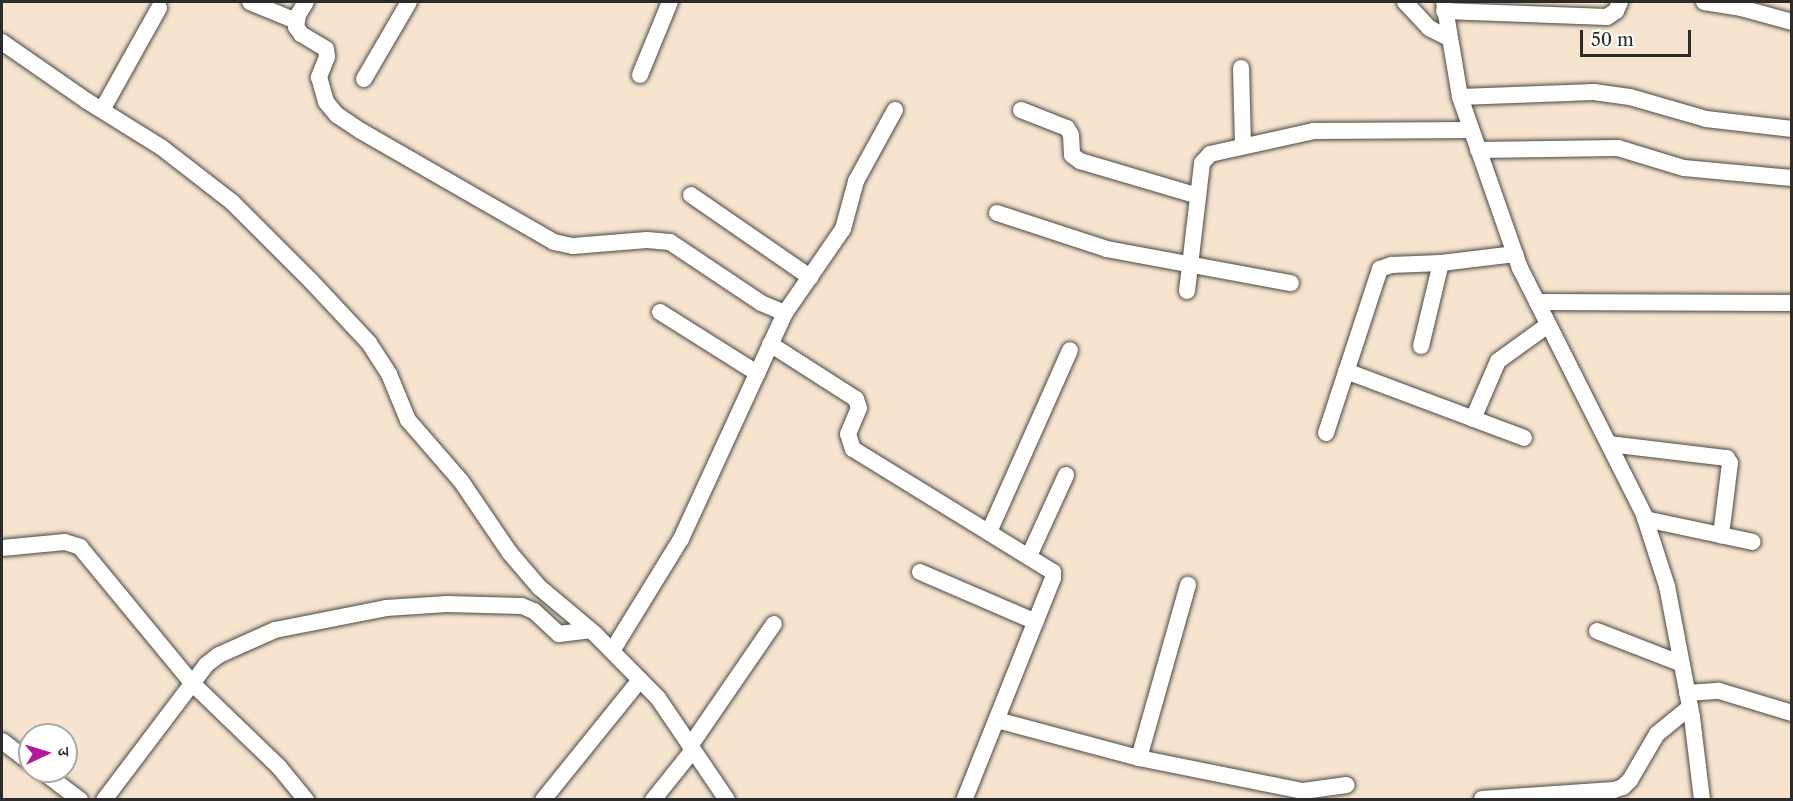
<!DOCTYPE html>
<html>
<head>
<meta charset="utf-8">
<style>
	body { margin:0 }
	#map { position:relative; width:1793px; height:801px; overflow:hidden; background:#f6e4ce; font-family:"Libre Caslon Text","Noto Serif Devanagari",serif }
	div>[style] { position:absolute }
	.roads { filter:drop-shadow(0 0 2px #494743) drop-shadow(0 0 2px #494743) }
	.minor>* { height:16px; margin:-8px; padding:0 8px; transform-origin:8px; border-radius:8px; background:#fff }
	span { translate:-50% -50%; white-space:nowrap; text-align:center; line-height:1.15; -webkit-text-stroke:4.5px #fff; paint-order:stroke }
	.frame { position:absolute; inset:0; border:3px solid #2b2b2b; pointer-events:none }
	.north { position:absolute; left:18px; top:723px; width:60px; height:60px; box-sizing:border-box; background:#fff; border:2px solid #aaa; border-radius:50%; rotate:86deg; font-size:16px; font-weight:700; line-height:24px; text-align:center; color:#2b2b2b }
	.north::after { content:''; display:block; margin:auto; width:21px; height:27px; background:#b5179e; clip-path:polygon(50% 0,100% 100%,50% 72%,0 100%) }
	.scale { position:absolute; left:1580px; top:30px; width:111px; height:27px; box-sizing:border-box; border:3px solid #2b2b2b; border-top:0; padding-left:8px; font-size:18px; line-height:21px; white-space:nowrap; color:#2b2b2b; -webkit-text-stroke:4px #fff; paint-order:stroke }
</style>
</head>
<body>
<div id="map">
	<div class="roads">
		<div class="minor">
			<div style="left:250px;top:2px;width:50px;rotate:22.4deg"></div>
			<div style="left:306px;top:2px;width:15px;rotate:122deg"></div>
			<div style="left:298px;top:15px;width:12px;rotate:99deg"></div>
			<div style="left:296px;top:27px;width:9px;rotate:54deg"></div>
			<div style="left:301px;top:34px;width:29px;rotate:31deg"></div>
			<div style="left:326px;top:49px;width:8px;rotate:83deg"></div>
			<div style="left:327px;top:57px;width:22px;rotate:112deg"></div>
			<div style="left:319px;top:77px;width:26px;rotate:74deg"></div>
			<div style="left:326px;top:102px;width:17px;rotate:50deg"></div>
			<div style="left:337px;top:115px;width:29px;rotate:34deg"></div>
			<div style="left:361px;top:131px;width:223px;rotate:29.9deg"></div>
			<div style="left:554px;top:242px;width:19px;rotate:12deg"></div>
			<div style="left:573px;top:246px;width:74px;rotate:-4.6deg"></div>
			<div style="left:647px;top:240px;width:23px;rotate:5deg"></div>
			<div style="left:670px;top:242px;width:110px;rotate:33.8deg"></div>
			<div style="left:761px;top:303px;width:26px;rotate:23deg"></div>
			<div style="left:1405px;top:2px;width:35px;rotate:47deg"></div>
			<div style="left:1429px;top:28px;width:22px;rotate:27deg"></div>
			<div style="left:1444px;top:2px;width:96px;rotate:80.4deg"></div>
			<div style="left:1460px;top:97px;width:181px;rotate:70.7deg"></div>
			<div style="left:1520px;top:268px;width:276px;rotate:63.3deg"></div>
			<div style="left:1644px;top:515px;width:75px;rotate:72.1deg"></div>
			<div style="left:1667px;top:586px;width:133px;rotate:79.2deg"></div>
			<div style="left:1692px;top:717px;width:84px;rotate:83.1deg"></div>
			<div style="left:1704px;top:2px;width:37px;rotate:9deg"></div>
			<div style="left:1741px;top:8px;width:53px;rotate:15.4deg"></div>
			<div style="left:1444px;top:11px;width:163px;rotate:2.1deg"></div>
			<div style="left:1607px;top:17px;width:11px;rotate:-34deg"></div>
			<div style="left:1616px;top:11px;width:10px;rotate:-66deg"></div>
			<div style="left:2px;top:42px;width:103px;rotate:34.8deg"></div>
			<div style="left:87px;top:101px;width:87px;rotate:31.9deg"></div>
			<div style="left:161px;top:147px;width:90px;rotate:37.8deg"></div>
			<div style="left:232px;top:202px;width:112px;rotate:45deg"></div>
			<div style="left:311px;top:281px;width:85px;rotate:46.9deg"></div>
			<div style="left:369px;top:343px;width:37px;rotate:57deg"></div>
			<div style="left:389px;top:374px;width:50px;rotate:67.6deg"></div>
			<div style="left:408px;top:420px;width:81px;rotate:49deg"></div>
			<div style="left:461px;top:481px;width:87px;rotate:55.8deg"></div>
			<div style="left:510px;top:553px;width:45px;rotate:49.5deg"></div>
			<div style="left:539px;top:587px;width:73px;rotate:40deg"></div>
			<div style="left:595px;top:634px;width:90px;rotate:45.5deg"></div>
			<div style="left:658px;top:698px;width:123px;rotate:55.9deg"></div>
			<div style="left:1241px;top:68px;width:78px;rotate:88.5deg"></div>
			<div style="left:640px;top:75px;width:79px;rotate:-67.7deg"></div>
			<div style="left:364px;top:79px;width:89px;rotate:-59.7deg"></div>
			<div style="left:1460px;top:97px;width:134px;rotate:-2.1deg"></div>
			<div style="left:1594px;top:92px;width:36px;rotate:8deg"></div>
			<div style="left:1630px;top:97px;width:79px;rotate:16.1deg"></div>
			<div style="left:1706px;top:119px;width:87px;rotate:6.6deg"></div>
			<div style="left:102px;top:110px;width:117px;rotate:-60.8deg"></div>
			<div style="left:1021px;top:110px;width:49px;rotate:21.4deg"></div>
			<div style="left:1067px;top:128px;width:8px;rotate:60deg"></div>
			<div style="left:1071px;top:135px;width:20px;rotate:87deg"></div>
			<div style="left:1072px;top:155px;width:10px;rotate:37deg"></div>
			<div style="left:1080px;top:161px;width:123px;rotate:16.5deg"></div>
			<div style="left:1478px;top:150px;width:140px;rotate:-0.8deg"></div>
			<div style="left:1618px;top:148px;width:69px;rotate:16.9deg"></div>
			<div style="left:1684px;top:168px;width:108px;rotate:5.3deg"></div>
			<div style="left:691px;top:195px;width:145px;rotate:34.6deg"></div>
			<div style="left:997px;top:213px;width:116px;rotate:18.1deg"></div>
			<div style="left:1107px;top:249px;width:187px;rotate:10.5deg"></div>
			<div style="left:1187px;top:291px;width:129px;rotate:-83.3deg"></div>
			<div style="left:1202px;top:163px;width:12px;rotate:-48deg"></div>
			<div style="left:1210px;top:154px;width:107px;rotate:-12.5deg"></div>
			<div style="left:1314px;top:131px;width:157px;rotate:-0.4deg"></div>
			<div style="left:1537px;top:302px;width:255px;rotate:0.2deg"></div>
			<div style="left:660px;top:312px;width:115px;rotate:32.2deg"></div>
			<div style="left:770px;top:344px;width:102px;rotate:32.6deg"></div>
			<div style="left:856px;top:399px;width:9px;rotate:72deg"></div>
			<div style="left:859px;top:408px;width:28px;rotate:113deg"></div>
			<div style="left:848px;top:434px;width:16px;rotate:72deg"></div>
			<div style="left:853px;top:449px;width:235px;rotate:31.6deg"></div>
			<div style="left:1053px;top:572px;width:6px;rotate:90deg"></div>
			<div style="left:1053px;top:578px;width:239px;rotate:111.8deg"></div>
			<div style="left:1421px;top:346px;width:85px;rotate:-76.5deg"></div>
			<div style="left:1346px;top:371px;width:190px;rotate:20.6deg"></div>
			<div style="left:1473px;top:419px;width:63px;rotate:-66.7deg"></div>
			<div style="left:1498px;top:361px;width:62px;rotate:-35.8deg"></div>
			<div style="left:1326px;top:433px;width:173px;rotate:-71.8deg"></div>
			<div style="left:1380px;top:269px;width:12px;rotate:-20deg"></div>
			<div style="left:1391px;top:265px;width:50px;rotate:-2.3deg"></div>
			<div style="left:1441px;top:263px;width:75px;rotate:-6.9deg"></div>
			<div style="left:1609px;top:444px;width:119px;rotate:6.8deg"></div>
			<div style="left:1727px;top:458px;width:6px;rotate:59deg"></div>
			<div style="left:1730px;top:463px;width:73px;rotate:97.1deg"></div>
			<div style="left:1645px;top:519px;width:110px;rotate:12deg"></div>
			<div style="left:989px;top:532px;width:199px;rotate:-66deg"></div>
			<div style="left:2px;top:548px;width:63px;rotate:-5.4deg"></div>
			<div style="left:65px;top:542px;width:16px;rotate:18deg"></div>
			<div style="left:80px;top:547px;width:176px;rotate:50.5deg"></div>
			<div style="left:192px;top:683px;width:121px;rotate:44deg"></div>
			<div style="left:279px;top:767px;width:43px;rotate:50.7deg"></div>
			<div style="left:1029px;top:556px;width:89px;rotate:-65.4deg"></div>
			<div style="left:920px;top:572px;width:126px;rotate:23.3deg"></div>
			<div style="left:1597px;top:631px;width:91px;rotate:21.2deg"></div>
			<div style="left:612px;top:651px;width:132px;rotate:-58.4deg"></div>
			<div style="left:681px;top:539px;width:249px;rotate:-65.3deg"></div>
			<div style="left:785px;top:313px;width:102px;rotate:-55.4deg"></div>
			<div style="left:843px;top:229px;width:50px;rotate:-74.8deg"></div>
			<div style="left:856px;top:181px;width:81px;rotate:-61.2deg"></div>
			<div style="left:1687px;top:693px;width:32px;rotate:-4deg"></div>
			<div style="left:1719px;top:691px;width:76px;rotate:16.8deg"></div>
			<div style="left:997px;top:720px;width:147px;rotate:15deg"></div>
			<div style="left:1139px;top:758px;width:167px;rotate:11.4deg"></div>
			<div style="left:1303px;top:791px;width:44px;rotate:-7.8deg"></div>
			<div style="left:2px;top:741px;width:35px;rotate:37deg"></div>
			<div style="left:690px;top:746px;width:148px;rotate:-55.5deg"></div>
			<div style="left:1139px;top:758px;width:180px;rotate:-74.2deg"></div>
			<div style="left:42px;top:771px;width:48px;rotate:37.3deg"></div>
			<div style="left:1482px;top:799px;width:132px;rotate:-3.9deg"></div>
			<div style="left:1614px;top:790px;width:9px;rotate:-18deg"></div>
			<div style="left:1623px;top:787px;width:10px;rotate:-45deg"></div>
			<div style="left:1630px;top:780px;width:53px;rotate:-59.6deg"></div>
			<div style="left:1657px;top:734px;width:43px;rotate:-39.3deg"></div>
			<div style="left:104px;top:800px;width:169px;rotate:-52.9deg"></div>
			<div style="left:206px;top:665px;width:16px;rotate:-38deg"></div>
			<div style="left:219px;top:655px;width:61px;rotate:-24.1deg"></div>
			<div style="left:275px;top:630px;width:113px;rotate:-11.2deg"></div>
			<div style="left:386px;top:608px;width:61px;rotate:-3.8deg"></div>
			<div style="left:447px;top:604px;width:75px;rotate:1.5deg"></div>
			<div style="left:522px;top:606px;width:13px;rotate:23deg"></div>
			<div style="left:534px;top:611px;width:34px;rotate:43deg"></div>
			<div style="left:559px;top:634px;width:31px;rotate:-7deg"></div>
			<div style="left:543px;top:800px;width:154px;rotate:-51.1deg"></div>
			<div style="left:653px;top:800px;width:64px;rotate:-51.3deg"></div>
		</div>
	</div>
	<div class="frame"></div>
	<div class="north">उ</div>
	<div class="scale">50 m</div>
</div>
</body>
</html>
